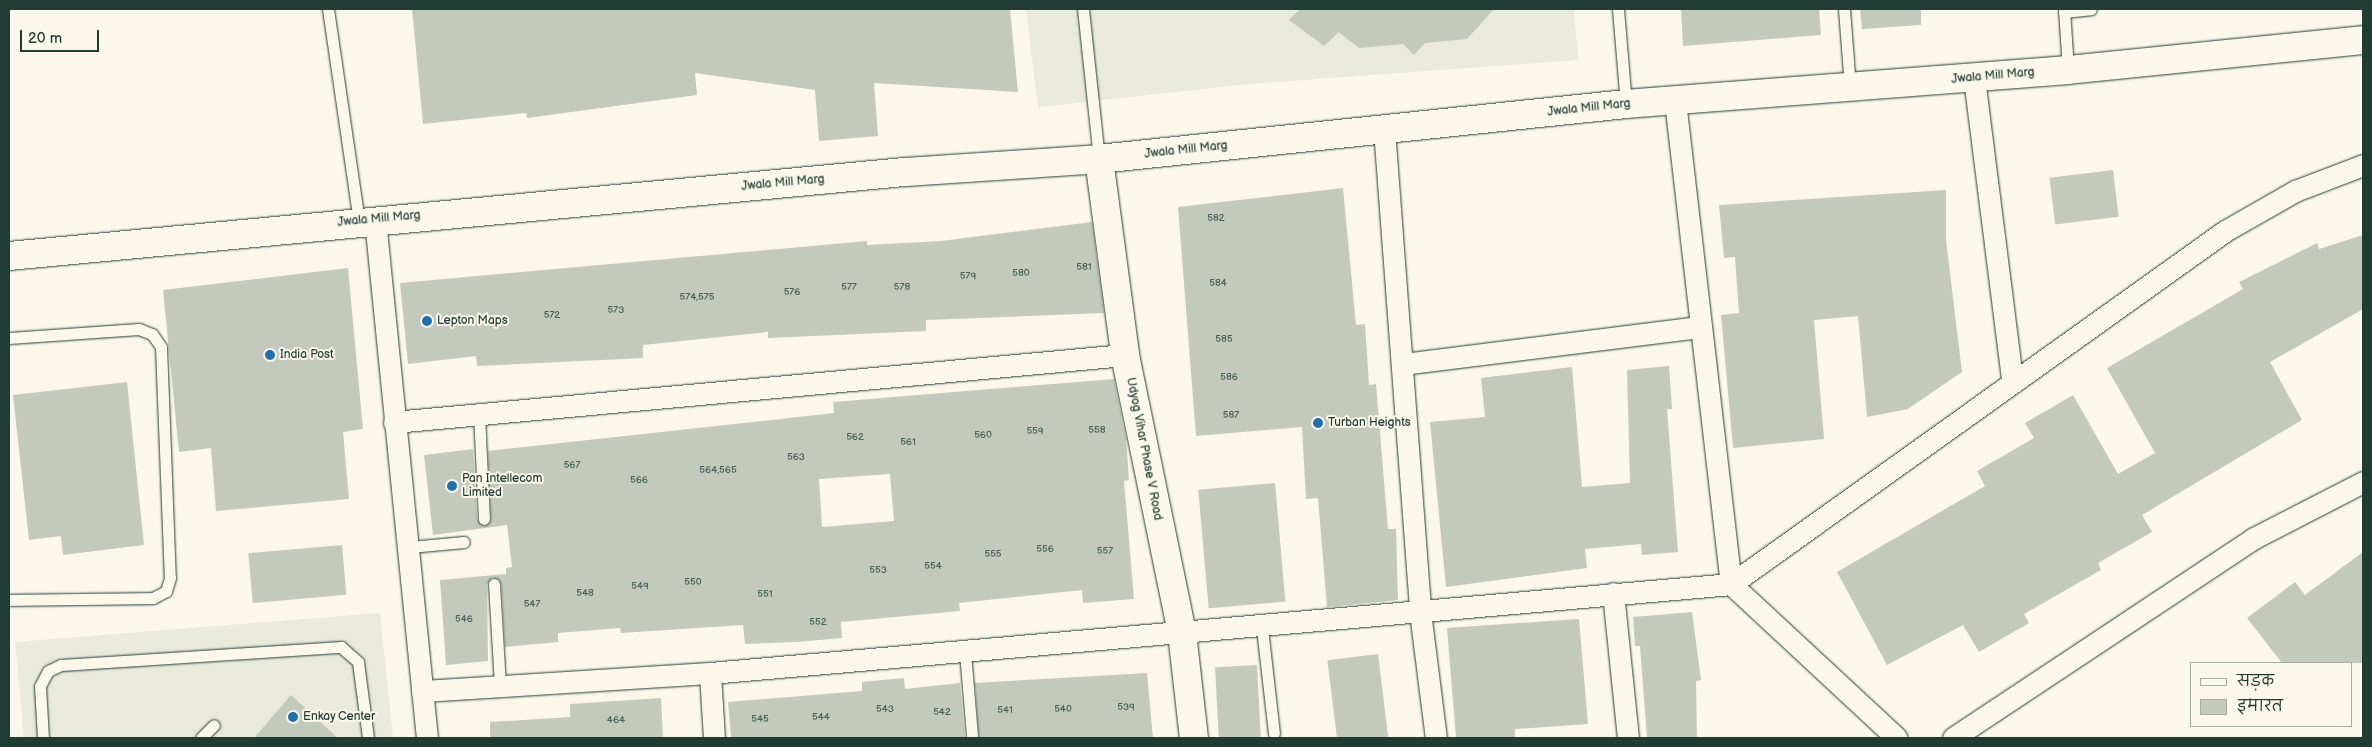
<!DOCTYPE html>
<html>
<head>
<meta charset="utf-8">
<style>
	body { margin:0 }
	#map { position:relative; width:2372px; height:747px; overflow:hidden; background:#fbf7ec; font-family:"Balsamiq Sans","Playpen Sans Deva",sans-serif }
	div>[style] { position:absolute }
	.built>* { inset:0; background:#eae9de }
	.building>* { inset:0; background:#c4c9be; transform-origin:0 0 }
	.roads { filter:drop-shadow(0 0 1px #1f3d34) drop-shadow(0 0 1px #1f3d34) }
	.service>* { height:11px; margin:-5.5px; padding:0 5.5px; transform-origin:5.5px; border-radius:5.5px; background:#fbf7ec }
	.minor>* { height:21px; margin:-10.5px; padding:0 10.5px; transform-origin:10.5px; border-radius:10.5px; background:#fbf7ec }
	.tertiary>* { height:28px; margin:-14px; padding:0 14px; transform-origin:14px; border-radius:14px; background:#fbf7ec }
	.dots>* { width:14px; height:14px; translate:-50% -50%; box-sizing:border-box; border:2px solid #fbf7ec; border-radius:50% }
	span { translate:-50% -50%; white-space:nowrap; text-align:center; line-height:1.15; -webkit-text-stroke:4px #fbf7ec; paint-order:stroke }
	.number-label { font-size:10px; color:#486056 }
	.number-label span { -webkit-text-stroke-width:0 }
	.street-label { font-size:12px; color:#1f3d34 }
	.poi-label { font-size:12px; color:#1f3d34 }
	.left { translate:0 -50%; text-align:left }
	.frame { position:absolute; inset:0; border:10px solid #1f3d34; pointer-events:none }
	.legend { position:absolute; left:2190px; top:662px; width:162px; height:65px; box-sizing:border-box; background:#fbf7ec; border:1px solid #a3ada2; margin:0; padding:6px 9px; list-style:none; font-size:15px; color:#1f3d34 }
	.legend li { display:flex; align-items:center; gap:10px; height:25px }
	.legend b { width:25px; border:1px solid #a3ada2 }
	.scale { position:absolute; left:20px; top:30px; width:79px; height:22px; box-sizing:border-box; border:2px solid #1f3d34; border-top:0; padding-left:6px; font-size:15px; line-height:18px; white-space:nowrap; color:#1f3d34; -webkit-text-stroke:4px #fbf7ec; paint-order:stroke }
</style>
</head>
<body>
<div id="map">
	<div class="built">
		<div style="clip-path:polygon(1026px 9px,1574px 9px,1578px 60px,1249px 84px,1038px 107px)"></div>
		<div style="clip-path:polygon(380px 613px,393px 738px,24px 738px,15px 642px)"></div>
	</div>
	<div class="building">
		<div style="clip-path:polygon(412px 9px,1010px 9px,1018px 92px,874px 83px,878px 136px,819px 141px,815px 90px,695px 73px,697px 95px,527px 118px,526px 113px,423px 124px)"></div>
		<div style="clip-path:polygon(1300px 9px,1494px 9px,1467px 39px,1425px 43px,1414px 55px,1403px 44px,1359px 48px,1339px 32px,1324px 46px,1289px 20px)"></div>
		<div style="clip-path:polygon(1681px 9px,1819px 9px,1821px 35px,1683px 46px)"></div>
		<div style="clip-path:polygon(1860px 9px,1921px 9px,1921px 25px,1862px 29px)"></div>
		<div style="left:2113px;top:170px;width:47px;height:64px;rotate:83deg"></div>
		<div style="clip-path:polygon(1343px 188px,1356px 325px,1365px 324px,1369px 385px,1376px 384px,1388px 529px,1396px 529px,1398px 600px,1327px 607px,1318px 498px,1306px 499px,1302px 427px,1196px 436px,1178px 207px)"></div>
		<div style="clip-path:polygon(1946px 190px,1946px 240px,1962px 372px,1908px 409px,1867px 417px,1858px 316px,1814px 320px,1824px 439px,1733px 448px,1721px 315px,1739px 313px,1735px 257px,1724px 258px,1719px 205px)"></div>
		<div style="clip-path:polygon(1092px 222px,1104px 313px,926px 320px,926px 331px,768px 338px,768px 332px,643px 345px,643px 358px,477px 366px,476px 356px,408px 364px,400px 283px,867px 241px,867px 245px,941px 241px)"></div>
		<div style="clip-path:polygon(2363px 235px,2363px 309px,2270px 362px,2302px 420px,2142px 515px,2152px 532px,2098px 563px,2101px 570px,2024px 614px,2029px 623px,1979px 652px,1963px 625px,1887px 665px,1837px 572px,1985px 486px,1977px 471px,2034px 438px,2025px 423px,2073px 395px,2118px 474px,2155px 453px,2107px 368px,2243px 289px,2239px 282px,2317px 243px,2319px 249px)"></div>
		<div style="clip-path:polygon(348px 268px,363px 429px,343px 432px,349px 499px,216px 511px,211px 448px,179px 452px,163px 290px)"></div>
		<div style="clip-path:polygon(1669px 366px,1672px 409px,1667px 409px,1678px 552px,1642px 555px,1641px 544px,1585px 549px,1587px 568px,1446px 587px,1430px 422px,1485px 417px,1481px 378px,1572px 367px,1582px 487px,1630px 483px,1627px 370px)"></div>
		<div style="clip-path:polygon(evenodd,1114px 379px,1126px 439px,1129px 480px,1124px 481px,1134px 599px,1083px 603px,1082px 590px,959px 603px,960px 611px,841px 622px,842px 638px,797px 642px,745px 644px,743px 625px,621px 633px,620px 628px,558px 633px,558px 642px,505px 647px,501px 584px,493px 577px,487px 584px,488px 661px,446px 665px,440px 580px,506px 574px,506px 568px,512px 567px,507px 525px,433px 535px,424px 455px,473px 449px,477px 519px,485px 526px,491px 519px,488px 451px,834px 413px,833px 402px,1114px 379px,890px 474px,894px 521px,822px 527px,819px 479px,890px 474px)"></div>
		<div style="clip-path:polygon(127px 382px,144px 545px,63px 555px,61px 536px,29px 540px,13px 395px)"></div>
		<div style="left:1275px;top:483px;width:119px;height:77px;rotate:85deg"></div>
		<div style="left:342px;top:545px;width:50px;height:94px;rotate:85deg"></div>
		<div style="clip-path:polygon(2363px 552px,2363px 663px,2282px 663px,2247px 618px,2295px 582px,2305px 595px)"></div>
		<div style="clip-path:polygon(1692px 612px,1701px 680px,1696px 681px,1697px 738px,1647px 738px,1640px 646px,1635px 646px,1633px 617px)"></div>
		<div style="clip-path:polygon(1579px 619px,1588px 724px,1515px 729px,1515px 738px,1456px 738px,1447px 628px)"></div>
		<div style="left:1378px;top:654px;width:85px;height:51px;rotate:83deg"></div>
		<div style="left:1257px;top:665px;width:73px;height:42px;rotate:87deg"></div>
		<div style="clip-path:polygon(1147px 673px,1153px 738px,979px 738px,975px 683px)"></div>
		<div style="clip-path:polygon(904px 678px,905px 689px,960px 683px,965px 738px,731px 738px,728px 702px,862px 691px,862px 682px)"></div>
		<div style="clip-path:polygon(291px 695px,338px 738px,254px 738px)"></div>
		<div style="clip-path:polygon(661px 698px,663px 738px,490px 738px,490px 722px,570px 717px,570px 704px)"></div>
	</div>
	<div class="roads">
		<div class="service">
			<div style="left:328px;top:9px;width:214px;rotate:81.7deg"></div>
			<div style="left:1083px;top:9px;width:151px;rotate:83.9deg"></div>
			<div style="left:1618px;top:9px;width:95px;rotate:85.2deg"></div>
			<div style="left:1844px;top:9px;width:78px;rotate:85.6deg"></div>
			<div style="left:2064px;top:9px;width:61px;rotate:86.2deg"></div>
			<div style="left:2064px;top:12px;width:27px;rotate:-6deg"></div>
			<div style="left:9px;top:338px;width:130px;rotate:-4deg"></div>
			<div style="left:139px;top:329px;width:14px;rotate:21deg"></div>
			<div style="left:152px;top:334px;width:16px;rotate:55deg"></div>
			<div style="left:161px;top:347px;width:231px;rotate:87.8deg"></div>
			<div style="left:170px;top:578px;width:14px;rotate:107deg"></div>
			<div style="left:166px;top:591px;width:15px;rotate:152deg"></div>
			<div style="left:153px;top:598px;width:144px;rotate:179.2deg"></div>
			<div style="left:479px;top:414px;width:105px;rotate:87.3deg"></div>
			<div style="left:410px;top:547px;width:54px;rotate:-5.3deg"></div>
			<div style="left:494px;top:584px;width:102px;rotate:86.6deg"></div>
			<div style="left:1262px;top:628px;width:106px;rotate:83.5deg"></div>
			<div style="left:965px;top:652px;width:84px;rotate:85.2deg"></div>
			<div style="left:43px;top:738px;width:52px;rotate:-93.3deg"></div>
			<div style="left:40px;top:686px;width:17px;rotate:-62deg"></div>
			<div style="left:48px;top:671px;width:14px;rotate:-25deg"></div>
			<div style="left:61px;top:665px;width:281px;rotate:-3.7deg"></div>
			<div style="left:341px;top:647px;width:23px;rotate:41deg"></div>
			<div style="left:358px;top:662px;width:77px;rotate:82.5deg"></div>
			<div style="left:201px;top:738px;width:18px;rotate:-45deg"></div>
		</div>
		<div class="minor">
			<div style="left:1974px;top:78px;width:303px;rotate:82.8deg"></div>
			<div style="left:1675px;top:101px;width:486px;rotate:83.4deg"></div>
			<div style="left:1731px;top:584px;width:226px;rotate:42.9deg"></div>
			<div style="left:1384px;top:129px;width:484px;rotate:85.7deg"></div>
			<div style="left:1420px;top:612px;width:127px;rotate:82.8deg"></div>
			<div style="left:375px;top:220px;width:521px;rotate:84.27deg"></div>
			<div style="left:1402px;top:364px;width:301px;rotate:-7.1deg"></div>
			<div style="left:394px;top:422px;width:734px;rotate:-5.24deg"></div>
			<div style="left:1613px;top:593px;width:146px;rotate:84.1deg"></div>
			<div style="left:710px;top:673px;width:65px;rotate:86.5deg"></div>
			<div style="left:422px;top:691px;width:289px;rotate:-3.6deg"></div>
			<div style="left:710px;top:673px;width:1025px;rotate:-4.98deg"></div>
			<div style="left:1731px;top:584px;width:607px;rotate:-35.55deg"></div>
			<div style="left:2225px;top:231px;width:81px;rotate:-29.7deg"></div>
			<div style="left:2295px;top:191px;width:73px;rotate:-20.9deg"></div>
			<div style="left:1953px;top:738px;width:361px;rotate:-33.6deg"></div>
			<div style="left:2254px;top:538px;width:123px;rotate:-27.2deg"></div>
		</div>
		<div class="tertiary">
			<div style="left:1099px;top:159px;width:198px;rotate:82.4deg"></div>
			<div style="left:1125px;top:355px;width:284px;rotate:78.4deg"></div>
			<div style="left:1182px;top:633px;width:106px;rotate:83.5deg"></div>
			<div style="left:9px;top:256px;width:900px;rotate:-5.36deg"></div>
			<div style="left:905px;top:172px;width:194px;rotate:-3.8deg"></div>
			<div style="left:1099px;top:159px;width:530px;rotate:-5.96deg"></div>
			<div style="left:1626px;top:104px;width:443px;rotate:-4.4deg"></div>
			<div style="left:2068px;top:70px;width:297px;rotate:-5.8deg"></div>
		</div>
	</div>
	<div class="dots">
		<div style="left:427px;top:321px;background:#1f6fb2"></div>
		<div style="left:270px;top:355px;background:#1f6fb2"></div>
		<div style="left:1318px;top:423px;background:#1f6fb2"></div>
		<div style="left:452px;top:486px;background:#1f6fb2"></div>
		<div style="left:293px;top:717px;background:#1f6fb2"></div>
	</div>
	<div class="number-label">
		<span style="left:1216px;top:219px">582</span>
		<span style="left:1084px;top:268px">581</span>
		<span style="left:1021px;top:274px">580</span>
		<span style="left:968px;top:277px">579</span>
		<span style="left:1218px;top:284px">584</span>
		<span style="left:849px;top:288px">577</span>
		<span style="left:902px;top:288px">578</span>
		<span style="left:792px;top:293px">576</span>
		<span style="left:697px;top:298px">574,575</span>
		<span style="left:616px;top:311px">573</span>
		<span style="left:552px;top:316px">572</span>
		<span style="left:1224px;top:340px">585</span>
		<span style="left:1229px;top:378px">586</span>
		<span style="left:1231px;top:416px">587</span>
		<span style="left:1097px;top:431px">558</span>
		<span style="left:1035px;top:432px">559</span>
		<span style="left:983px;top:436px">560</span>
		<span style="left:855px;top:438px">562</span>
		<span style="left:908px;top:443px">561</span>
		<span style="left:796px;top:458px">563</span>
		<span style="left:572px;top:466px">567</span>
		<span style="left:718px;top:471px">564,565</span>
		<span style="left:639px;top:481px">566</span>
		<span style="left:1045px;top:550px">556</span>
		<span style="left:1105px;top:552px">557</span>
		<span style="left:993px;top:555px">555</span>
		<span style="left:933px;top:567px">554</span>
		<span style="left:878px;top:571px">553</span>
		<span style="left:693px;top:583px">550</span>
		<span style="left:640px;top:587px">549</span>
		<span style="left:585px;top:594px">548</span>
		<span style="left:765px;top:595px">551</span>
		<span style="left:532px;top:605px">547</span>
		<span style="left:464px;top:620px">546</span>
		<span style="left:818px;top:623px">552</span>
		<span style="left:1126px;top:708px">539</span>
		<span style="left:885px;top:710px">543</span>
		<span style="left:1063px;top:710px">540</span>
		<span style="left:1005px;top:711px">541</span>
		<span style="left:942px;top:713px">542</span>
		<span style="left:821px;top:718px">544</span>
		<span style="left:760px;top:720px">545</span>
		<span style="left:616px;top:721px">464</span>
	</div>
	<div class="street-label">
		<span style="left:1993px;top:76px;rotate:-5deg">Jwala Mill Marg</span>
		<span style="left:1589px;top:108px;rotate:-6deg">Jwala Mill Marg</span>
		<span style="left:1186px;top:150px;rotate:-6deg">Jwala Mill Marg</span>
		<span style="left:783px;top:183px;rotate:-5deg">Jwala Mill Marg</span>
		<span style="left:379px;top:219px;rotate:-5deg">Jwala Mill Marg</span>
		<span style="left:1144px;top:449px;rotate:79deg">Udyog Vihar Phase V Road</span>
	</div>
	<div class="poi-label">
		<span class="left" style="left:437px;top:321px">Lepton Maps</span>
		<span class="left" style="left:280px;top:355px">India Post</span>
		<span class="left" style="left:1328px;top:423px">Turban Heights</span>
		<span class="left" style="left:462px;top:486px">Pan Intellecom<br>Limited</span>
		<span class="left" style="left:303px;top:717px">Enkay Center</span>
	</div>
	<div class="frame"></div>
	<ul class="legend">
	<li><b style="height:6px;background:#fbf7ec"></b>सड़क</li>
	<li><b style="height:14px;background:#c4c9be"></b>इमारत</li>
	</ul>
	<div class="scale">20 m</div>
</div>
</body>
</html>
